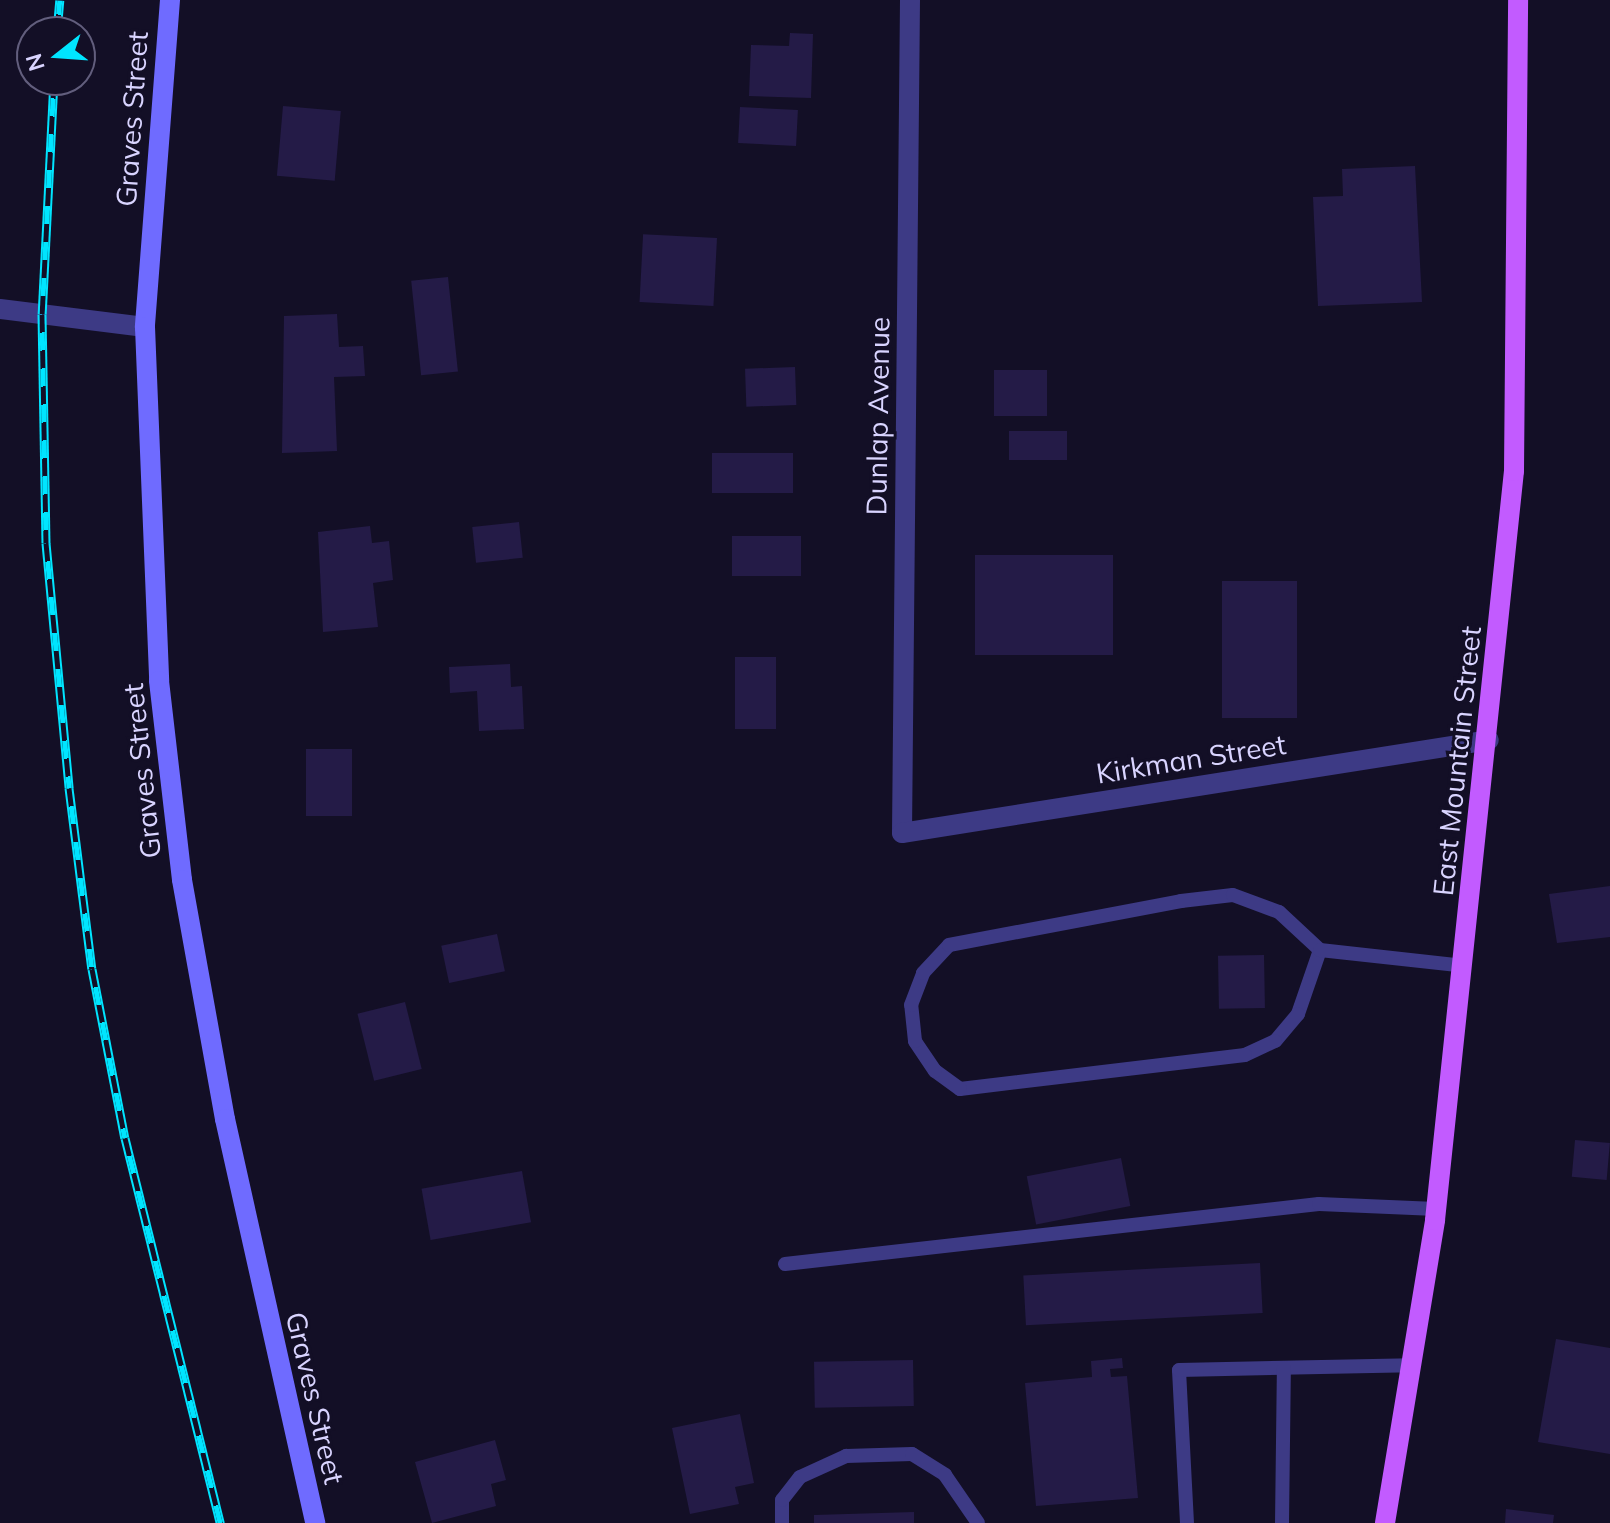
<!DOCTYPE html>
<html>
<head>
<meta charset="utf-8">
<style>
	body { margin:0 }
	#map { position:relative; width:1610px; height:1523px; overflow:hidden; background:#130f26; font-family:Mulish,sans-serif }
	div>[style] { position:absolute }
	.building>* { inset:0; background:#241b47; transform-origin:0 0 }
	.lane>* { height:14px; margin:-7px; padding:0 7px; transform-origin:7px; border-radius:7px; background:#3d3a85 }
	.street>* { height:20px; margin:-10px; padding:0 10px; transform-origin:10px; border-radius:10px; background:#3d3a85 }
	.secondary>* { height:20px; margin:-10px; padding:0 10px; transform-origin:10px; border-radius:10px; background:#6f6bff }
	.primary>* { height:20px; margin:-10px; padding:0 10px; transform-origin:10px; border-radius:10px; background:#c25bff }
	.rail>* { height:9px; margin-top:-4.5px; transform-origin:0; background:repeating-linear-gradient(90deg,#130f26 0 18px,#00e5ff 0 36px); box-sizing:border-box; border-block:2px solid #00e5ff }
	span { translate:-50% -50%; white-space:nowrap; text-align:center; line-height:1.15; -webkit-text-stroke:6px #130f26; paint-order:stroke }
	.street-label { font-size:28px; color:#d9d4ff }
	.north { position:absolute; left:16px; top:16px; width:80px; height:80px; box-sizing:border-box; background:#130f26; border:2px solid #625e7d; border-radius:50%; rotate:253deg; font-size:22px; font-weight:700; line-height:32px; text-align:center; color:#d9d4ff }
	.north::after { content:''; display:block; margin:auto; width:28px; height:36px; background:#00e5ff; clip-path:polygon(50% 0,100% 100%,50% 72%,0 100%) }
</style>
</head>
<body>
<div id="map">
	<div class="building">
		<div style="clip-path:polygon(790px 33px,813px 34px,811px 98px,749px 96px,751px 45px,789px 46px)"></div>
		<div style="left:283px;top:106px;width:58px;height:70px;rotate:5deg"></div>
		<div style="left:740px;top:107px;width:58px;height:36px;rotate:3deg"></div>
		<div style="clip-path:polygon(1415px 166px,1422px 302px,1318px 306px,1313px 197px,1343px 196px,1342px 169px)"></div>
		<div style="left:717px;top:238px;width:68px;height:74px;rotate:93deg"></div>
		<div style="left:448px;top:277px;width:95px;height:37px;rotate:84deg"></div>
		<div style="clip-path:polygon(337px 314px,339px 347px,363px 346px,365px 376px,334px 377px,337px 451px,282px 453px,284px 316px)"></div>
		<div style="left:795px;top:367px;width:38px;height:50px;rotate:88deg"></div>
		<div style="left:994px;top:370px;width:53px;height:46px"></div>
		<div style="left:1067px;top:431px;width:29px;height:58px;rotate:90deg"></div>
		<div style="left:712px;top:453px;width:81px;height:40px"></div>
		<div style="left:519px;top:522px;width:36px;height:47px;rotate:84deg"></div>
		<div style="clip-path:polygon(370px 526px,372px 543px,389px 541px,393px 580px,373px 583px,378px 627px,323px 632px,318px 532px)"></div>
		<div style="left:732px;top:536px;width:69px;height:40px"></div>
		<div style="left:975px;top:555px;width:138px;height:100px"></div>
		<div style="left:1222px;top:581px;width:75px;height:137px"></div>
		<div style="left:735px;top:657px;width:41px;height:72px"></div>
		<div style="clip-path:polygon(510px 664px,511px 687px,522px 686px,524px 729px,479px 731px,477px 691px,450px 693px,449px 667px)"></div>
		<div style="left:306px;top:749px;width:46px;height:67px"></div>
		<div style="clip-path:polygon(1610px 886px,1610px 937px,1557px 943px,1549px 894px)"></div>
		<div style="left:497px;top:934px;width:38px;height:57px;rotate:78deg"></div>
		<div style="left:1264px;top:955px;width:53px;height:46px;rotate:89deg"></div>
		<div style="left:405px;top:1002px;width:69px;height:49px;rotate:76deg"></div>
		<div style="left:1575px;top:1140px;width:35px;height:37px;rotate:5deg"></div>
		<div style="left:1121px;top:1158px;width:49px;height:96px;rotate:79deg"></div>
		<div style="left:522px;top:1171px;width:52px;height:102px;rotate:80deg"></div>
		<div style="left:1260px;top:1263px;width:50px;height:237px;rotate:87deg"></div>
		<div style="clip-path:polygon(1556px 1339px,1610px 1348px,1610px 1454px,1538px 1442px)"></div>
		<div style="clip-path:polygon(1122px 1358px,1123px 1368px,1110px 1369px,1111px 1377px,1127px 1376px,1138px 1498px,1036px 1506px,1025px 1383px,1092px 1377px,1091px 1361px)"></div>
		<div style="left:913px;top:1360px;width:46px;height:99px;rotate:89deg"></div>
		<div style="clip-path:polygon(740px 1414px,754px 1483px,735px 1487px,739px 1504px,690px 1514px,672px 1428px)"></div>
		<div style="clip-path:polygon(495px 1440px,506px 1480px,491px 1484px,496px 1506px,432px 1523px,415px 1462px)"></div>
		<div style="clip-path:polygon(1506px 1509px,1554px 1515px,1553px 1523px,1505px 1523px)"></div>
		<div style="clip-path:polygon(914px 1512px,914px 1523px,814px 1523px,814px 1515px)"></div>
	</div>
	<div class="lane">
		<div style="left:1320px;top:950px;width:68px;rotate:109deg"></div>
		<div style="left:1298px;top:1014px;width:35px;rotate:130deg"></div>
		<div style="left:1275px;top:1041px;width:33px;rotate:155deg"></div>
		<div style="left:1245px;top:1055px;width:287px;rotate:173.2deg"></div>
		<div style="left:960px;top:1089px;width:31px;rotate:-144deg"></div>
		<div style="left:935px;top:1071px;width:36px;rotate:-124deg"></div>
		<div style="left:915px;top:1041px;width:36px;rotate:-96deg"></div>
		<div style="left:911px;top:1005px;width:34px;rotate:-69deg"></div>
		<div style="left:923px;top:973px;width:38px;rotate:-47deg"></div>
		<div style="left:949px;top:945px;width:236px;rotate:-10.7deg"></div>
		<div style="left:1181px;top:901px;width:52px;rotate:-6.6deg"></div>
		<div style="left:1233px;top:895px;width:49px;rotate:20.3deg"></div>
		<div style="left:1279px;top:912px;width:56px;rotate:42.8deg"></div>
		<div style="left:1320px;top:950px;width:145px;rotate:6.3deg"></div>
		<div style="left:785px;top:1264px;width:537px;rotate:-6.41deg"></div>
		<div style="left:1319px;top:1204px;width:117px;rotate:2.4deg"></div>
		<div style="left:782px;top:1523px;width:23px;rotate:-90deg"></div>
		<div style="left:782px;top:1500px;width:29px;rotate:-52deg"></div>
		<div style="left:800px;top:1477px;width:51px;rotate:-24.5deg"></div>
		<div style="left:846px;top:1456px;width:66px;rotate:-1.7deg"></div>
		<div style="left:912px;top:1454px;width:39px;rotate:32deg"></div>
		<div style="left:945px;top:1475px;width:58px;rotate:55.5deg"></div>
		<div style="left:1187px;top:1523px;width:153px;rotate:-93deg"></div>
		<div style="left:1179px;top:1370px;width:232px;rotate:-1.2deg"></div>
		<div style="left:1282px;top:1523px;width:155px;rotate:-89.3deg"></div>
	</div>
	<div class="street">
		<div style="left:910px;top:0;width:833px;rotate:90.55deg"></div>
		<div style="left:902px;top:833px;width:594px;rotate:-9deg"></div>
		<div style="left:0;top:309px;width:146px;rotate:7.1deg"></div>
	</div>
	<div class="secondary">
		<div style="left:170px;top:0;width:328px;rotate:94.4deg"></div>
		<div style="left:145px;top:327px;width:354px;rotate:87.7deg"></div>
		<div style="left:159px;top:681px;width:200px;rotate:83.4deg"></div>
		<div style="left:182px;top:880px;width:243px;rotate:79.8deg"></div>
		<div style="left:225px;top:1119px;width:414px;rotate:77.4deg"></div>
	</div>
	<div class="primary">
		<div style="left:1385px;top:1523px;width:307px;rotate:-80.6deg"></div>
		<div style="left:1435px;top:1220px;width:753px;rotate:-83.98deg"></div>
		<div style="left:1514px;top:471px;width:471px;rotate:-89.5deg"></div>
	</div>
	<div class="rail">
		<div style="left:57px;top:32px;width:32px;rotate:-85deg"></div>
		<div style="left:54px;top:80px;width:234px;rotate:92.9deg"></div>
		<div style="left:42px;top:314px;width:229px;rotate:89deg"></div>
		<div style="left:46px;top:543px;width:246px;rotate:84.6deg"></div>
		<div style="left:69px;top:788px;width:182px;rotate:82.8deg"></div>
		<div style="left:92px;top:969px;width:172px;rotate:79deg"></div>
		<div style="left:125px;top:1138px;width:397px;rotate:76.1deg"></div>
	</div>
	<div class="street-label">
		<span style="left:132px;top:119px;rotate:-86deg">Graves Street</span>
		<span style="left:878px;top:416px;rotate:-89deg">Dunlap Avenue</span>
		<span style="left:1191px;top:759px;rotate:-9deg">Kirkman Street</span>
		<span style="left:1457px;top:761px;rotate:-84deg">East Mountain Street</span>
		<span style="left:142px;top:771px;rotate:-96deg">Graves Street</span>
		<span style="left:315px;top:1398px;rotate:77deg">Graves Street</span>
	</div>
	<div class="north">N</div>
</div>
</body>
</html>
